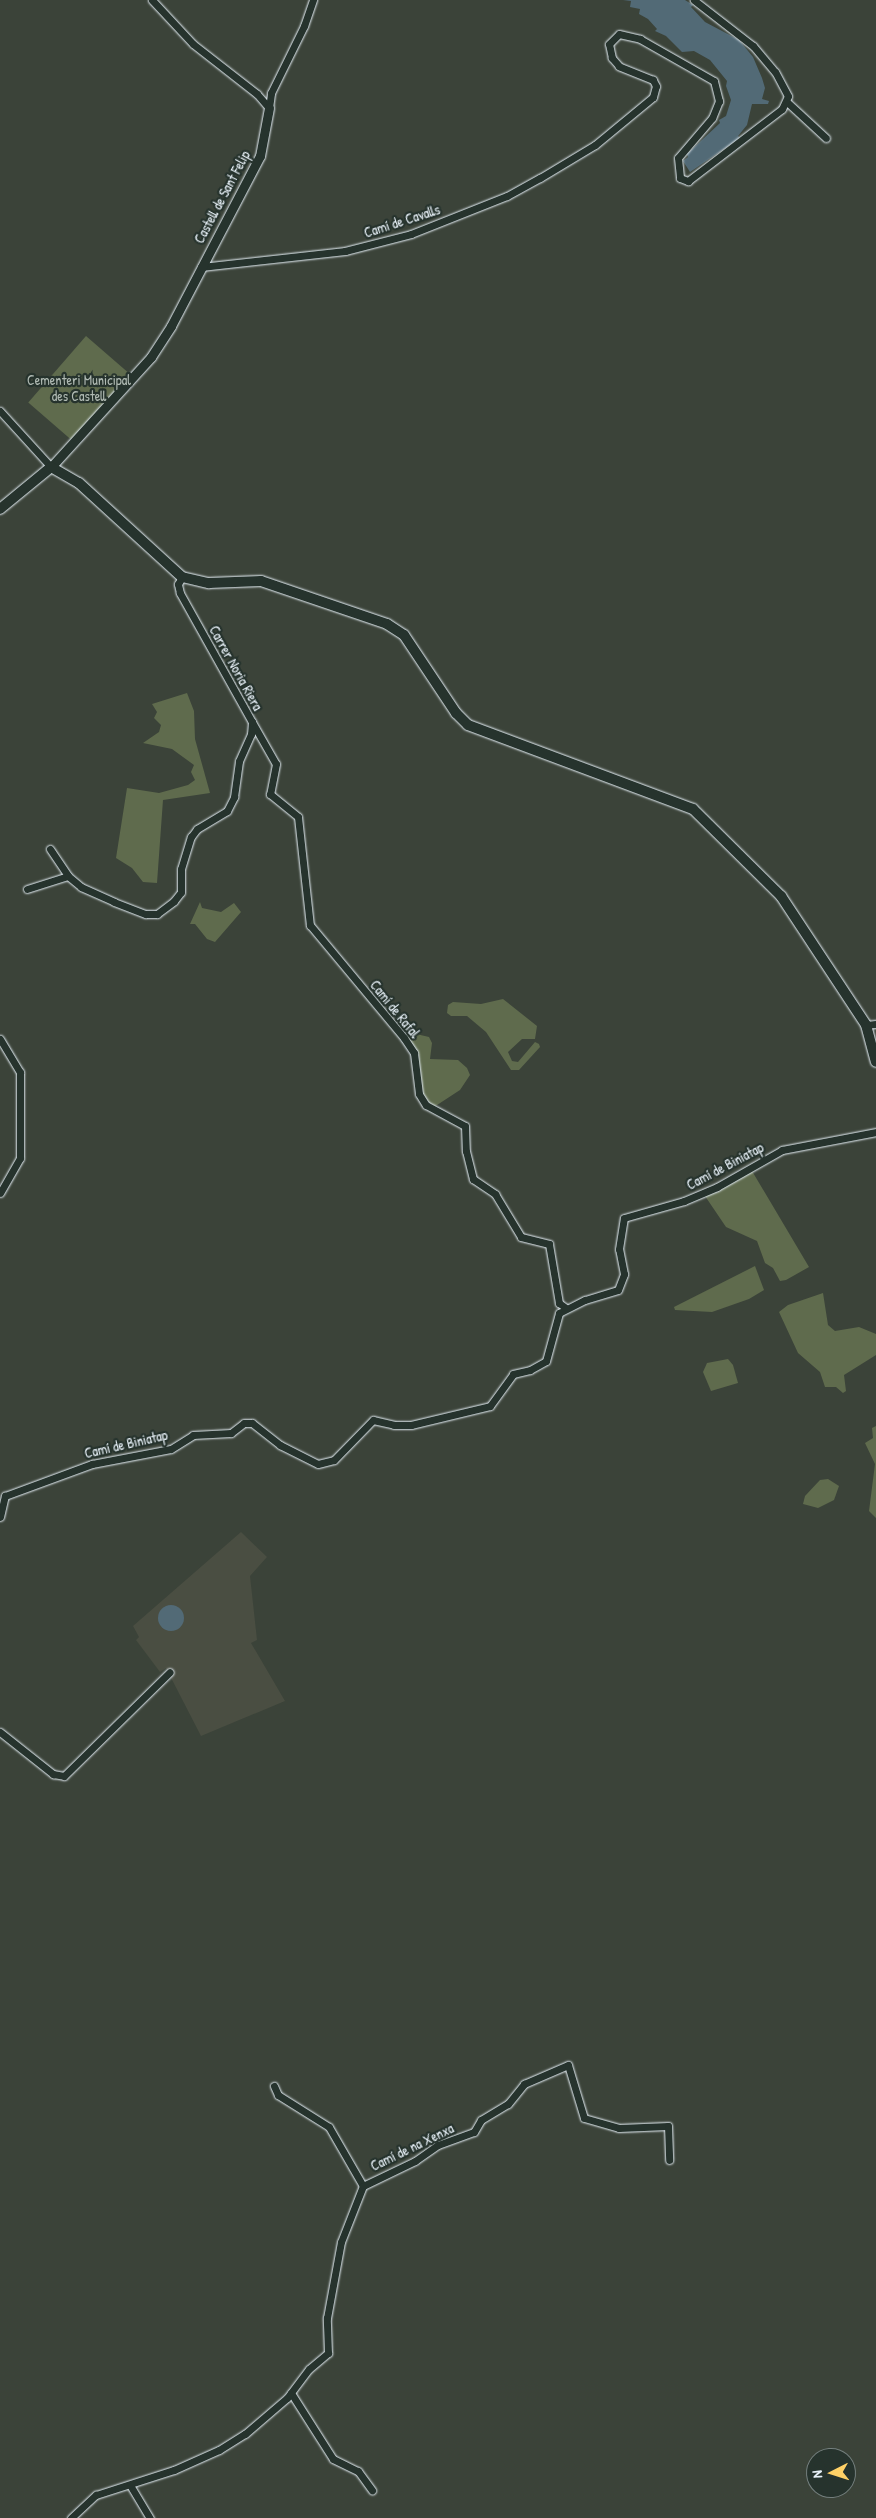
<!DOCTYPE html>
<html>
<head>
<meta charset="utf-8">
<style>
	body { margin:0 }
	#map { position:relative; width:876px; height:2518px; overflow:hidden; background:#3b4339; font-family:"Patrick Hand",sans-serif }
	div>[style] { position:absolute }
	.built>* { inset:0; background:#4a4e42 }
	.green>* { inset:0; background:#5f6b4d; transform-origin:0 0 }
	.water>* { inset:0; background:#526a76 }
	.round { border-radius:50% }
	.roads { filter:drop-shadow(0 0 1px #e8f1f8) drop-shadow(0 0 1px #e8f1f8) }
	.minor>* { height:7px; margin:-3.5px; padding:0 3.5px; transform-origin:3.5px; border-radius:3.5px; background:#26332d }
	.tertiary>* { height:9px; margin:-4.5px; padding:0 4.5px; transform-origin:4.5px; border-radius:4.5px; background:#26332d }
	.secondary>* { height:10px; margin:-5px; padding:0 5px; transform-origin:5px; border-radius:5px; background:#26332d }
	span { translate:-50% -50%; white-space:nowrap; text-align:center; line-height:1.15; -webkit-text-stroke:4.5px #26332d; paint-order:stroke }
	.street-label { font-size:14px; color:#e8f1f8 }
	.park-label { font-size:14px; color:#b1bbb4 }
	.north { position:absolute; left:806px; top:2448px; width:50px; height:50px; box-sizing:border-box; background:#26332d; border:1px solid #747f7e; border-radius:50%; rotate:265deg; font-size:14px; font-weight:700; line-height:20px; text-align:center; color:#e8f1f8 }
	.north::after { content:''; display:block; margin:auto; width:18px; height:22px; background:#ffd166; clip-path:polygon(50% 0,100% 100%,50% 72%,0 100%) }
</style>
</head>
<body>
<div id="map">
	<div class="built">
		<div style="clip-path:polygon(241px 1532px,267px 1557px,250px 1576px,257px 1640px,251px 1643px,285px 1701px,201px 1736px,166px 1668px,160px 1672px,136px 1640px,139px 1637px,133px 1626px)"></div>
	</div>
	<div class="green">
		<div style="left:86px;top:336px;width:60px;height:88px;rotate:41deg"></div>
		<div style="clip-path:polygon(187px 693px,194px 711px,195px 739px,210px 793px,163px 800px,157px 883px,143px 882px,132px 868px,116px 858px,127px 788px,159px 793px,188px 785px,195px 780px,191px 772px,194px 765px,172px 749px,143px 743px,159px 732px,161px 725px,154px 718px,157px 712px,152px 704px)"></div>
		<div style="clip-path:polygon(200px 902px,202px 908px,221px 912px,234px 903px,241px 912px,215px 942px,207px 939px,195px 924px,190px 924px)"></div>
		<div style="clip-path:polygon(503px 999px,537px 1026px,535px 1039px,522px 1039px,508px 1052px,512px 1061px,518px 1062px,535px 1042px,539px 1044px,540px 1047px,519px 1070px,511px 1070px,486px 1032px,467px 1016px,451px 1016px,447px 1013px,448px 1005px,453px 1002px,481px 1004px)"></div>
		<div style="clip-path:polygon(412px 1033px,429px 1037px,432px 1043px,430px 1059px,458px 1060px,467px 1068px,470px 1075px,460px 1090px,434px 1107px,420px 1093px,416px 1053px,406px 1038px)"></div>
		<div style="clip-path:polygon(752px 1171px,809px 1267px,786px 1280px,780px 1281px,773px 1268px,765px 1263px,757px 1241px,726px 1227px,705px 1196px)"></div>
		<div style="clip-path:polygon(755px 1266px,764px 1290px,749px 1299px,712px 1312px,675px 1310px,674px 1307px)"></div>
		<div style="clip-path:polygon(823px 1293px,828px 1325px,835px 1331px,859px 1327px,876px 1334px,876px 1355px,844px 1375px,846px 1391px,843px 1393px,836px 1387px,825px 1387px,820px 1372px,798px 1353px,779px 1312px,788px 1305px)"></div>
		<div style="clip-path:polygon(728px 1359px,733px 1365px,738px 1383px,711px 1391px,703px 1372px,707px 1363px)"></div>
		<div style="clip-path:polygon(876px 1426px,876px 1518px,869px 1511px,875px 1464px,865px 1443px,873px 1438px,872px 1428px)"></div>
		<div style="clip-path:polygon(828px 1479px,839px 1486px,834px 1500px,818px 1508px,803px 1504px,805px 1496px,820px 1480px)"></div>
	</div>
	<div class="water">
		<div style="clip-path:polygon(623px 0,685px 0,693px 5px,691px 7px,705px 22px,739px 40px,753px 57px,762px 78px,765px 88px,762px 99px,769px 101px,768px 104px,752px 104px,747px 125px,738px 136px,740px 138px,690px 172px,683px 161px,688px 157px,687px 154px,720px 123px,719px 120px,726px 116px,731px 100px,726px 86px,727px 81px,710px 60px,694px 51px,682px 52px,666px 36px,655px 31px,657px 29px,648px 19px,639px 14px,640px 9px,630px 7px,631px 1px)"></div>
		<div class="round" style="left:158px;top:1605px;width:26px;height:26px"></div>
	</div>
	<div class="roads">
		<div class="minor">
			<div style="left:152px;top:0;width:60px;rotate:47deg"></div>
			<div style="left:193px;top:44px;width:81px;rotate:38deg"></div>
			<div style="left:257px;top:94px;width:18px;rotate:49deg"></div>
			<div style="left:787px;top:102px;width:53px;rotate:42.7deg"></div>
			<div style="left:269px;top:108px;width:15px;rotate:-82deg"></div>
			<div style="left:271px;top:93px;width:75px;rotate:-63.8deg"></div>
			<div style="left:304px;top:26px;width:28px;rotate:-71deg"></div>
			<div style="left:201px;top:267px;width:145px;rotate:-6.3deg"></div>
			<div style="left:345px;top:251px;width:68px;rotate:-14.4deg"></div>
			<div style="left:411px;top:234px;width:103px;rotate:-21.6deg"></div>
			<div style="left:507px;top:196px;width:38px;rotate:-29deg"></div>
			<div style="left:540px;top:178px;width:64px;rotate:-31deg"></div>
			<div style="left:595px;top:145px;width:75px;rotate:-39.6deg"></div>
			<div style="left:653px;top:97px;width:11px;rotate:-75deg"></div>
			<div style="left:656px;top:86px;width:7px;rotate:-117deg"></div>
			<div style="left:653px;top:80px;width:37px;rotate:-158deg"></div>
			<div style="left:619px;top:66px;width:11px;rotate:-131deg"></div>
			<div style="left:612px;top:58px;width:14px;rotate:-102deg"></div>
			<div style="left:609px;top:44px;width:14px;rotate:-45deg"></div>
			<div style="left:619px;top:34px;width:22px;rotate:13deg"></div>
			<div style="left:640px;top:39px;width:85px;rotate:29.6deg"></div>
			<div style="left:714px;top:81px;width:21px;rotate:76deg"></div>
			<div style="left:719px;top:101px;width:18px;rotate:112deg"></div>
			<div style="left:712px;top:118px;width:52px;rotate:130.4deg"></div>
			<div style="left:678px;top:158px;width:20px;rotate:84deg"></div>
			<div style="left:680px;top:178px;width:9px;rotate:21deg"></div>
			<div style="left:688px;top:181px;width:118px;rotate:-37.5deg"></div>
			<div style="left:782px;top:109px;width:14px;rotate:-65deg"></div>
			<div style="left:788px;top:96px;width:27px;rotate:-118deg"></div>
			<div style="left:775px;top:72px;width:34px;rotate:-130deg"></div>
			<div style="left:753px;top:46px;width:75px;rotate:-142.1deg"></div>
			<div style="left:0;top:411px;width:76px;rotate:47.7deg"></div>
			<div style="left:252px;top:722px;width:48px;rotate:60.3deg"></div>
			<div style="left:276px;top:764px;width:31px;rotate:101deg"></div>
			<div style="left:270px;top:794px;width:36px;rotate:39deg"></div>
			<div style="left:298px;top:817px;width:109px;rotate:83.7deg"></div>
			<div style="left:310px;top:925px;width:147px;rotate:50.2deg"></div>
			<div style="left:404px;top:1038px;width:18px;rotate:56deg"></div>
			<div style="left:414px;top:1053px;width:41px;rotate:83deg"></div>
			<div style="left:419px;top:1094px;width:13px;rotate:58deg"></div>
			<div style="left:426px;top:1105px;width:44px;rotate:28.3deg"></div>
			<div style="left:465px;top:1126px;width:25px;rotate:88deg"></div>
			<div style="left:466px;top:1151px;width:29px;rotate:76deg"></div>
			<div style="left:473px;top:1179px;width:27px;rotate:34deg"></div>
			<div style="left:495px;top:1194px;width:50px;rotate:58.8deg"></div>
			<div style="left:521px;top:1237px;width:29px;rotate:14deg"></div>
			<div style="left:549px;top:1244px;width:60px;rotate:80.4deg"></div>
			<div style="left:559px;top:1303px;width:9px;rotate:36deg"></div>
			<div style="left:50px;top:849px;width:32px;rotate:56deg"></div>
			<div style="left:27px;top:889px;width:43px;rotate:-17.6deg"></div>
			<div style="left:68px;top:876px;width:17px;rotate:40deg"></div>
			<div style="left:81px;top:887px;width:36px;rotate:24deg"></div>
			<div style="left:114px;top:902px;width:34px;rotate:21deg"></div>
			<div style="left:146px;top:914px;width:11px"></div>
			<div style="left:157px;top:914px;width:21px;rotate:-37deg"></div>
			<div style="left:174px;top:901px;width:11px;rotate:-52deg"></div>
			<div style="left:181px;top:892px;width:23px;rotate:-90deg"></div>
			<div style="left:181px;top:869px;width:34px;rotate:-73deg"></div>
			<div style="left:191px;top:837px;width:10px;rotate:-53deg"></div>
			<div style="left:197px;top:829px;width:35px;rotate:-31deg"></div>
			<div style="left:227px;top:811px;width:16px;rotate:-63deg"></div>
			<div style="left:234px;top:797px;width:36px;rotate:-82deg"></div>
			<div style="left:239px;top:761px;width:30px;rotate:-66deg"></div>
			<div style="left:251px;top:734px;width:12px;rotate:-85deg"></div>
			<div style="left:252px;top:722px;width:148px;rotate:-119.2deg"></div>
			<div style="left:180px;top:593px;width:9px;rotate:-103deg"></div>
			<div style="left:178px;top:584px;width:8px;rotate:-60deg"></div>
			<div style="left:866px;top:1025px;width:10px;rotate:-6deg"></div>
			<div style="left:0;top:1039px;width:39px;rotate:59deg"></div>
			<div style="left:20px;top:1072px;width:86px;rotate:90deg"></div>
			<div style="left:20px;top:1158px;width:40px;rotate:119.7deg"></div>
			<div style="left:0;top:1517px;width:22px;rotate:-77deg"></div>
			<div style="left:5px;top:1496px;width:93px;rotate:-20.2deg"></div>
			<div style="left:92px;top:1464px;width:80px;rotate:-10.8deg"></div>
			<div style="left:171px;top:1449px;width:26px;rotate:-32deg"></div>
			<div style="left:193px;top:1435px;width:38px;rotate:-3deg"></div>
			<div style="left:231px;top:1433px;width:16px;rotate:-38deg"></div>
			<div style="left:244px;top:1423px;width:8px"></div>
			<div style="left:252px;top:1423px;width:36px;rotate:38deg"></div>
			<div style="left:280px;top:1445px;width:42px;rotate:26.6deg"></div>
			<div style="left:318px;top:1464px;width:16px;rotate:-14deg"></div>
			<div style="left:334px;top:1460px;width:56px;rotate:-45.7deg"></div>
			<div style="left:373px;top:1420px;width:22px;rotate:13deg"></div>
			<div style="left:394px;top:1425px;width:17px"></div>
			<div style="left:411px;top:1425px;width:81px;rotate:-13.5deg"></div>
			<div style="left:490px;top:1406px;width:39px;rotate:-54deg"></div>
			<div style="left:513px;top:1374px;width:17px;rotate:-13deg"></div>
			<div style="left:530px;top:1370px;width:18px;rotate:-29deg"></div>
			<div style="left:546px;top:1361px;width:50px;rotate:-74.8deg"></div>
			<div style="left:559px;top:1313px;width:29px;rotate:-27deg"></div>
			<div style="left:585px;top:1300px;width:34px;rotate:-17deg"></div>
			<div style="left:618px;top:1290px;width:17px;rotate:-69deg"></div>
			<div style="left:624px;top:1274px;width:25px;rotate:-101deg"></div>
			<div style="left:619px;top:1249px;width:31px;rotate:-81deg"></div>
			<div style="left:624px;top:1218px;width:62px;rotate:-15.8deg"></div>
			<div style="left:684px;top:1201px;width:36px;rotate:-23deg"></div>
			<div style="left:717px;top:1187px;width:75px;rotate:-29.6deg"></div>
			<div style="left:782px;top:1150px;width:96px;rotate:-10.8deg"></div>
			<div style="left:0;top:1732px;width:68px;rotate:38.4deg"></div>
			<div style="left:53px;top:1774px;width:11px;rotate:10deg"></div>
			<div style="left:64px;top:1776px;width:148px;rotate:-44.5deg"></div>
			<div style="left:274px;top:2086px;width:10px;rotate:66deg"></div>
			<div style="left:278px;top:2095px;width:60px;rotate:32.1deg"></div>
			<div style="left:329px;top:2127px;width:68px;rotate:60deg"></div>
			<div style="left:291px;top:2393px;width:78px;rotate:57.5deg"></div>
			<div style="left:333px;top:2459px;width:28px;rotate:26deg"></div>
			<div style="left:358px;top:2471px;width:24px;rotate:54deg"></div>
			<div style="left:130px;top:2485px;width:39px;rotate:59deg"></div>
			<div style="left:71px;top:2518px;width:34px;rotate:-43deg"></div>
			<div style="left:96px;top:2495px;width:82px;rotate:-17.8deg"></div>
			<div style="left:174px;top:2470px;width:49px;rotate:-24deg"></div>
			<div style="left:219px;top:2450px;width:31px;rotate:-32deg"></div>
			<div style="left:245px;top:2434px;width:55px;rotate:-40.6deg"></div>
			<div style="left:287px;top:2398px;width:36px;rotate:-53deg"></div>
			<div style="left:309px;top:2369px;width:25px;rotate:-40deg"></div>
			<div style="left:328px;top:2353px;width:35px;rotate:-92deg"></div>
			<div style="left:327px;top:2318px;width:77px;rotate:-79.6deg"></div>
			<div style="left:341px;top:2242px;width:60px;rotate:-68.6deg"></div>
			<div style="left:363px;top:2186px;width:58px;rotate:-25.7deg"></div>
			<div style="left:415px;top:2161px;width:28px;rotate:-35deg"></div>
			<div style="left:438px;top:2145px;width:38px;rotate:-20deg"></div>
			<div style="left:474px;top:2132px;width:14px;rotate:-60deg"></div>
			<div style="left:481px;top:2120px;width:31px;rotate:-31deg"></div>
			<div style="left:508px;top:2104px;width:26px;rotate:-51deg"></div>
			<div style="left:524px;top:2084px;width:48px;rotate:-23.4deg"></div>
			<div style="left:568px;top:2065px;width:55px;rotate:73.2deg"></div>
			<div style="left:584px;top:2118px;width:36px;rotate:16deg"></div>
			<div style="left:619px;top:2128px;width:49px;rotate:-2.3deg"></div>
			<div style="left:668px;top:2126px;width:34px;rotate:88deg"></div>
		</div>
		<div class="tertiary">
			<div style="left:51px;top:467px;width:149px;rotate:-47.7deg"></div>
			<div style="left:151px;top:357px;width:37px;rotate:-57deg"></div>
			<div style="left:171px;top:326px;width:192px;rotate:-62.4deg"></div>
			<div style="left:260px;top:156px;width:49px;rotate:-79.4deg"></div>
		</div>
		<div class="secondary">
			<div style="left:0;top:509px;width:66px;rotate:-39.5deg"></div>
			<div style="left:51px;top:467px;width:32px;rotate:30deg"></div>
			<div style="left:79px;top:483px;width:139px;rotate:42.4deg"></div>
			<div style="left:182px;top:577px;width:28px;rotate:13deg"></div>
			<div style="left:209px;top:583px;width:52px;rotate:-2.2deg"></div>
			<div style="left:261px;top:581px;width:133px;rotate:18.8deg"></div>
			<div style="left:387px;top:624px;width:20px;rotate:33deg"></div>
			<div style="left:404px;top:635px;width:94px;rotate:56.3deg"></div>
			<div style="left:456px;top:713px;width:17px;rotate:45deg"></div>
			<div style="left:468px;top:725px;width:240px;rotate:20.5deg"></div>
			<div style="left:693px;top:809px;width:124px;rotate:44.7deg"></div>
			<div style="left:781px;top:896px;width:154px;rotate:56.6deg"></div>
			<div style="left:866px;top:1025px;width:38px;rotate:75deg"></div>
		</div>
	</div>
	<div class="street-label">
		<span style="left:222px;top:197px;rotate:-62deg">Castell de Sant Felip</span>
		<span style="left:402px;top:221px;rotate:-18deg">Camí de Cavalls</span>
		<span style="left:236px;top:668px;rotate:61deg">Carrer Noria Riera</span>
		<span style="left:395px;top:1009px;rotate:51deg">Camí de Rafal</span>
		<span style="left:725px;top:1166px;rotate:-28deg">Camí de Biniatap</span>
		<span style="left:126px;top:1444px;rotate:-13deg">Camí de Biniatap</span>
		<span style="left:412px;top:2147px;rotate:-26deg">Camí de na Xenxa</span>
	</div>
	<div class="park-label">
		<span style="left:79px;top:388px">Cementeri Municipal<br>des Castell</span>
	</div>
	<div class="north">N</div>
</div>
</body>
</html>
